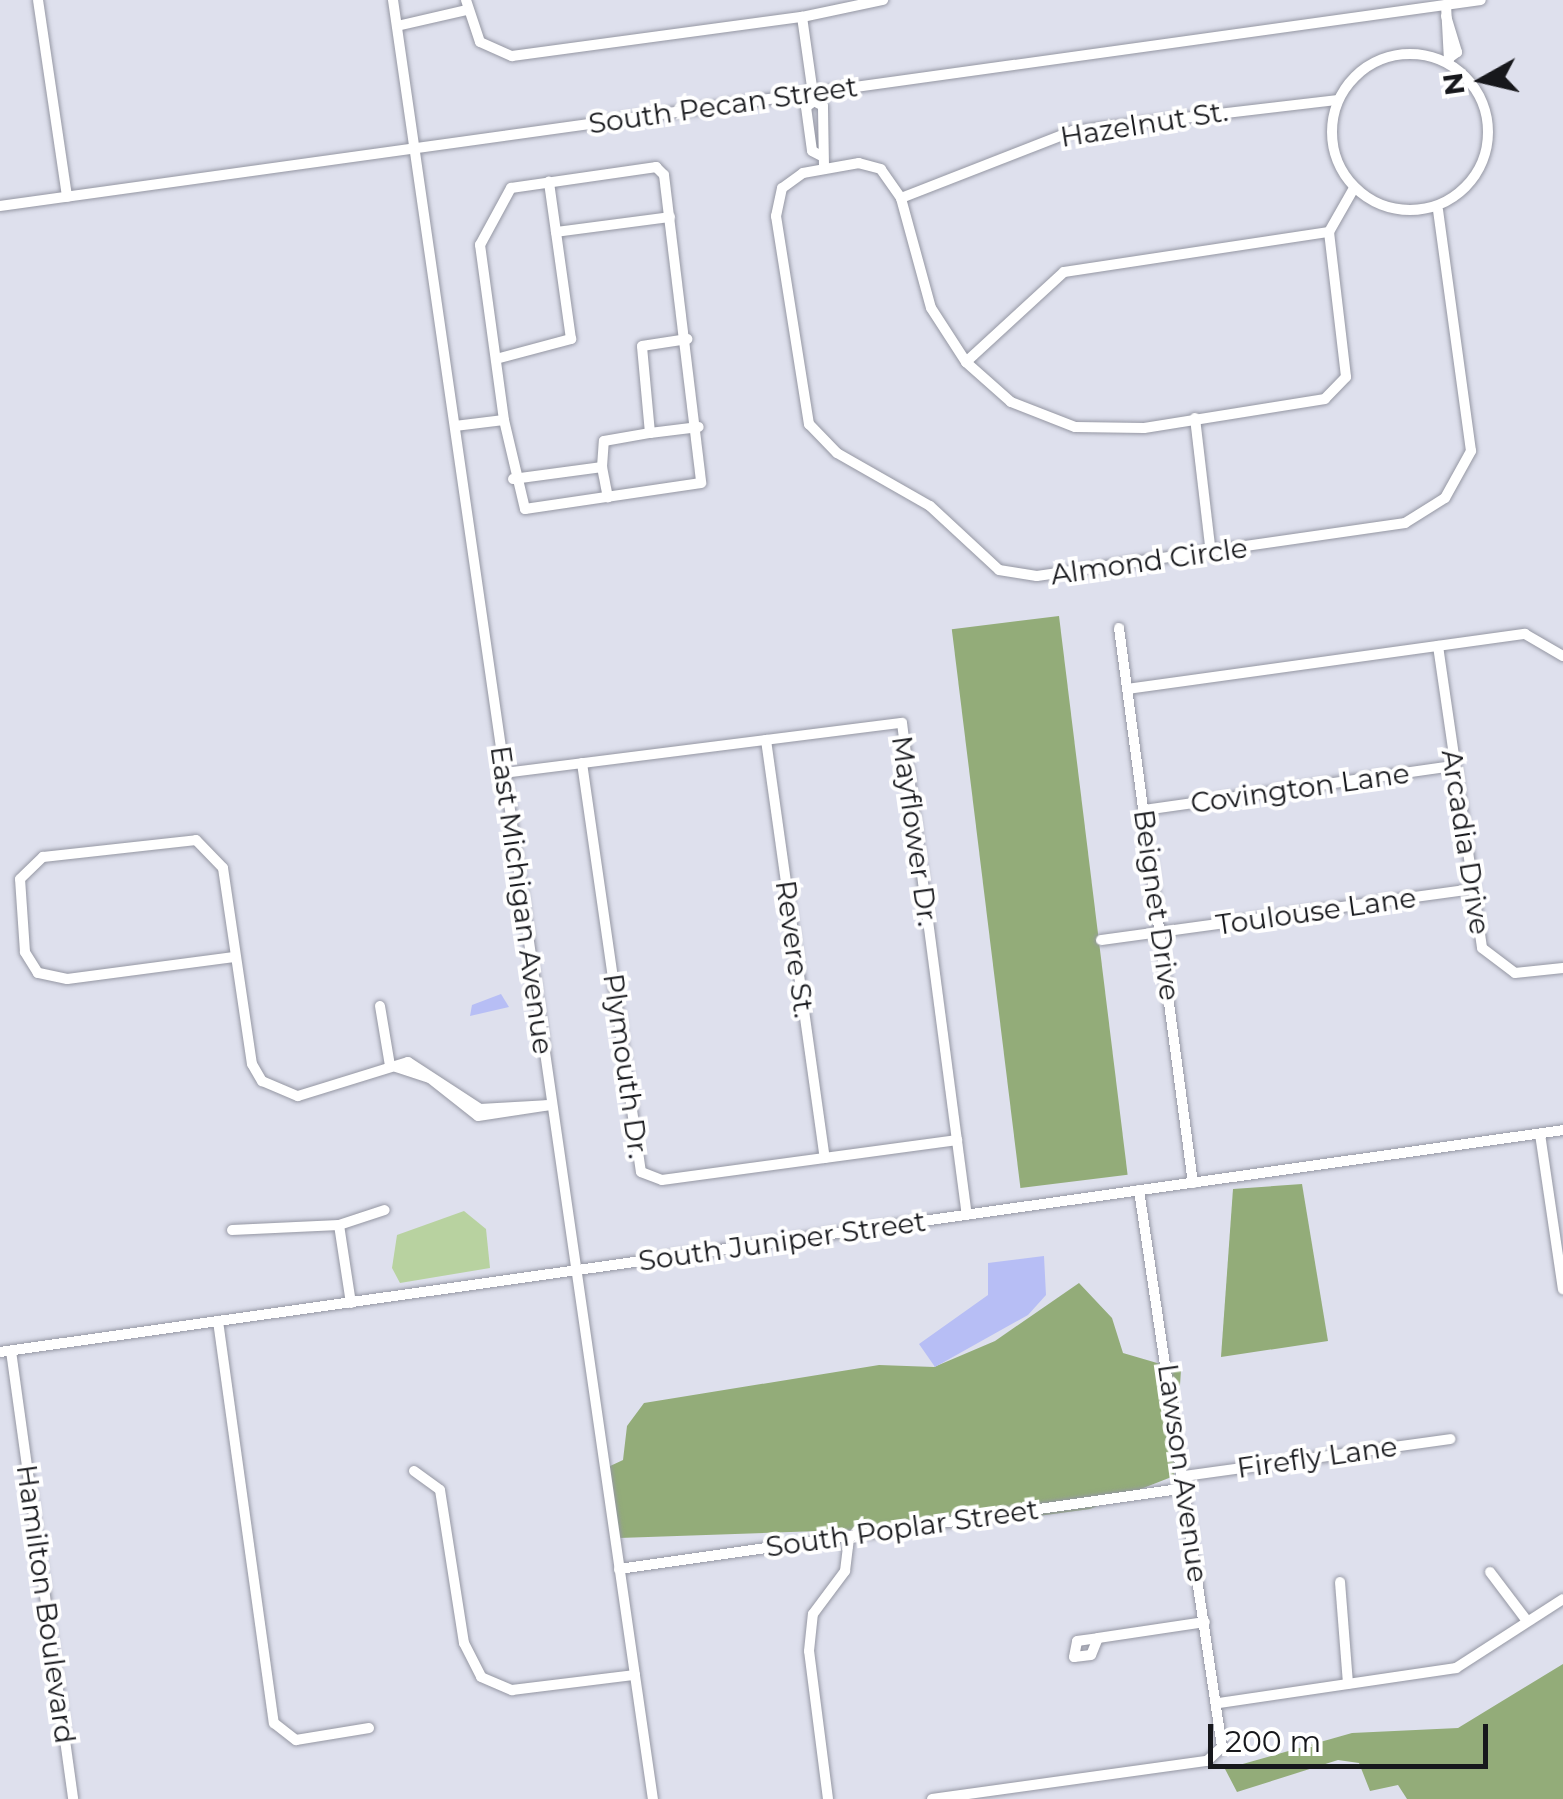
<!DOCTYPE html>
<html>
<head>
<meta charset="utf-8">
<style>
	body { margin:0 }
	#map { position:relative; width:1563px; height:1799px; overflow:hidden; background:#dee0ed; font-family:Montserrat,sans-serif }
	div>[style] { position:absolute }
	.green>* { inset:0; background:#b8d2a0 }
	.forest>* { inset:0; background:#93ac79; transform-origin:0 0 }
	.water>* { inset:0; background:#b7bef5 }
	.roads { filter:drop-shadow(0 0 2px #9597a3) drop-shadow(0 0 2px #9597a3) }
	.minor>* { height:10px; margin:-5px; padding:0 5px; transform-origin:5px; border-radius:5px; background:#fff }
	.minor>.ring { margin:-5px; padding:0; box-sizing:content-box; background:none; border:10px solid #fff; border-radius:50% }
	span { translate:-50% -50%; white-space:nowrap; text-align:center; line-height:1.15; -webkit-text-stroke:8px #fff; paint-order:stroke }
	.street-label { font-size:28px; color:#17181c }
	.north { position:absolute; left:1433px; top:30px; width:100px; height:100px; -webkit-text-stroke:8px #fff; paint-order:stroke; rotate:262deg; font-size:28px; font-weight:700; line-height:40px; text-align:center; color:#17181c }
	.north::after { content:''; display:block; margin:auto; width:35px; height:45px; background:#17181c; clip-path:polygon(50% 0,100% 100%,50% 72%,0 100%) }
	.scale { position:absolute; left:1208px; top:1724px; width:280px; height:45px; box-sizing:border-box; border:5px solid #17181c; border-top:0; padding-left:12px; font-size:30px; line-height:35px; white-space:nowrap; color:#17181c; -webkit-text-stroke:8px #fff; paint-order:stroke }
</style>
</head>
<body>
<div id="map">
	<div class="green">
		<div style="clip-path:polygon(464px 1211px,486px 1229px,490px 1268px,400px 1283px,392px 1268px,397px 1235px)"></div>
	</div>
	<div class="forest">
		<div style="left:1059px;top:616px;width:563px;height:108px;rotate:83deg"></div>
		<div style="clip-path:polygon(1302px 1184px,1328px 1341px,1221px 1357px,1233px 1189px)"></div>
		<div style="clip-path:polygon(1079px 1283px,1112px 1318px,1123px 1353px,1181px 1370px,1174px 1476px,1090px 1509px,963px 1526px,619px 1538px,608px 1467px,623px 1460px,627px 1426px,644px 1403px,879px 1365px,934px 1367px,995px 1341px)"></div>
		<div style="clip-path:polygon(1563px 1664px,1563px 1799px,1407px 1799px,1398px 1785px,1370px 1791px,1359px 1763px,1338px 1760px,1237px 1792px,1225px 1769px,1352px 1733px,1458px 1728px)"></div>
	</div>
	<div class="water">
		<div style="clip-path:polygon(501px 994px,509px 1007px,470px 1016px,472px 1005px)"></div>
		<div style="clip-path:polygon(1044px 1256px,1046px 1295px,1028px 1315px,935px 1367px,919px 1344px,988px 1295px,988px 1263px)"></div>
	</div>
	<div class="roads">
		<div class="minor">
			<div style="left:38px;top:0;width:199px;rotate:81.6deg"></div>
			<div style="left:393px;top:0;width:1818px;rotate:81.78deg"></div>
			<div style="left:466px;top:0;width:44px;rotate:71.6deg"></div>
			<div style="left:480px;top:42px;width:35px;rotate:24deg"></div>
			<div style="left:512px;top:56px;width:293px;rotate:-7.7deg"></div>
			<div style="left:1446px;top:5px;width:55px;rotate:86.9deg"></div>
			<div style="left:1446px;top:16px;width:38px;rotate:73deg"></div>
			<div style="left:1457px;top:52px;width:10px;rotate:143deg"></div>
			<div style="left:397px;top:26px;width:72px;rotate:-12.9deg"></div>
			<div class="ring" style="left:1332px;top:54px;width:146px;height:146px"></div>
			<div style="left:814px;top:101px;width:10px;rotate:143deg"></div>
			<div style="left:806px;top:107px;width:44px;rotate:82.2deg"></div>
			<div style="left:812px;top:151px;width:11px;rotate:27deg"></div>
			<div style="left:824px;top:166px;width:60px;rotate:-91deg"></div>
			<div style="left:823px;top:106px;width:10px;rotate:-151deg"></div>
			<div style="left:814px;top:101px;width:85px;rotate:-98.1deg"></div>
			<div style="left:802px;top:17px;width:83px;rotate:-11.9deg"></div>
			<div style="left:1354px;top:188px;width:51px;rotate:119.6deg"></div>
			<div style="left:1329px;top:232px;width:146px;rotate:83.3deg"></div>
			<div style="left:1346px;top:377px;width:30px;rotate:134deg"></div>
			<div style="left:1325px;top:399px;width:183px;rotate:170.9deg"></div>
			<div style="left:1144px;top:428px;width:69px;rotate:-179.2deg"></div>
			<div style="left:1075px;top:427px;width:69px;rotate:-158.7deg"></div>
			<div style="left:1011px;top:402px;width:60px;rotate:-138.4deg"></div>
			<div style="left:966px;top:362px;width:64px;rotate:-122.9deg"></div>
			<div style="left:931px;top:308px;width:114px;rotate:-105.3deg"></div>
			<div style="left:901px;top:198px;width:35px;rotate:-125deg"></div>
			<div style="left:881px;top:169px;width:23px;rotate:-165deg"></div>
			<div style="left:859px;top:163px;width:57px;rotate:169.9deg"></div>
			<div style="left:803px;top:173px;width:26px;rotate:144deg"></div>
			<div style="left:782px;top:188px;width:29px;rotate:102deg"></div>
			<div style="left:776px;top:216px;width:211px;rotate:81deg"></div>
			<div style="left:809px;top:424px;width:40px;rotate:46deg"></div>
			<div style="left:837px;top:453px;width:107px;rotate:29.7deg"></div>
			<div style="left:930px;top:506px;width:94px;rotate:42.8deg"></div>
			<div style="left:999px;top:570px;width:38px;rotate:9deg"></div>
			<div style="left:1037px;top:576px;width:372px;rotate:-8.2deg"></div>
			<div style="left:1405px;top:523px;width:47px;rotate:-32deg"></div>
			<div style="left:1445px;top:498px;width:54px;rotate:-61deg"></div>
			<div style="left:1471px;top:451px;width:243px;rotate:-97.8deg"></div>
			<div style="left:901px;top:198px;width:185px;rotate:-21.3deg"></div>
			<div style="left:1073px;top:131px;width:267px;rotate:-6.7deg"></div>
			<div style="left:0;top:206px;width:1495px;rotate:-7.92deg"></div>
			<div style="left:556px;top:232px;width:115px;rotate:-7.5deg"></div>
			<div style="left:496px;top:359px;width:78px;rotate:-14.9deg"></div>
			<div style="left:571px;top:339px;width:159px;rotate:-98deg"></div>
			<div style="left:966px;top:362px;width:133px;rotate:-42.6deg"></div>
			<div style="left:1064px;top:272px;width:268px;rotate:-8.6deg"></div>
			<div style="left:1195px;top:418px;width:137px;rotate:83.3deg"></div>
			<div style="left:455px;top:426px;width:49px;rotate:-7deg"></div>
			<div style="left:504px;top:420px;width:177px;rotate:-97.8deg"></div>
			<div style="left:480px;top:245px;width:65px;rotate:-61.5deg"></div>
			<div style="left:511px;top:188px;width:147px;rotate:-8.2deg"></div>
			<div style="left:656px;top:167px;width:11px;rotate:45deg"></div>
			<div style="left:664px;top:175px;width:310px;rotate:83.1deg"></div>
			<div style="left:701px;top:483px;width:178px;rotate:171.6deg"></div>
			<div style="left:525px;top:509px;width:91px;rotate:-103.3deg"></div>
			<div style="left:650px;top:433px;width:49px;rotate:-7deg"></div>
			<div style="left:602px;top:467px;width:26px;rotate:-86deg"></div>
			<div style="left:604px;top:441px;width:47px;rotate:-9.9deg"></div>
			<div style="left:650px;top:433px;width:87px;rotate:-95.3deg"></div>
			<div style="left:642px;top:346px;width:46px;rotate:-8.8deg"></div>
			<div style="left:513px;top:479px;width:90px;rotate:-7.7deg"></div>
			<div style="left:602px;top:467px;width:31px;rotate:79deg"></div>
			<div style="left:1119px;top:628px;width:560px;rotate:82.41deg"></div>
			<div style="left:1438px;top:646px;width:305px;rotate:81.7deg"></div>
			<div style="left:1482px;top:948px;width:41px;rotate:37.1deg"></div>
			<div style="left:1515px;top:973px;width:48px;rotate:-5.9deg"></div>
			<div style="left:1127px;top:689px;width:402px;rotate:-7.9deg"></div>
			<div style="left:1525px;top:634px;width:44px;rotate:30.1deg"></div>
			<div style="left:766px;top:740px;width:422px;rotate:82deg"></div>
			<div style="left:582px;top:763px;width:413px;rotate:81.8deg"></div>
			<div style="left:641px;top:1172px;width:22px;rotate:21deg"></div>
			<div style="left:662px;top:1180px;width:298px;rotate:-7.7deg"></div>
			<div style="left:504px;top:773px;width:401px;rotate:-7.2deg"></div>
			<div style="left:902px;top:723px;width:496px;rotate:82.5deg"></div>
			<div style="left:1144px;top:810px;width:314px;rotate:-8.1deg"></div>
			<div style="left:1101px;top:940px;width:374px;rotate:-7.8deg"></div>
			<div style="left:234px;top:957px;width:168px;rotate:172.5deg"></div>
			<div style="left:67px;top:979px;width:30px;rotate:-168deg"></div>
			<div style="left:38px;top:973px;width:25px;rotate:-122deg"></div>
			<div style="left:25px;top:952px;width:73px;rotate:-93.9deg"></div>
			<div style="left:20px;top:879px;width:32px;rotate:-44deg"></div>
			<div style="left:43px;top:857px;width:154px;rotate:-6.3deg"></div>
			<div style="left:196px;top:840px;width:39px;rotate:46deg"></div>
			<div style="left:223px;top:868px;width:198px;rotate:81.6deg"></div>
			<div style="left:252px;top:1064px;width:20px;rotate:60deg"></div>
			<div style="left:262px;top:1081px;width:39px;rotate:23deg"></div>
			<div style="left:298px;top:1096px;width:115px;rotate:-17.2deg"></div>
			<div style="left:408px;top:1062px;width:86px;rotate:33.1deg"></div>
			<div style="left:480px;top:1109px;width:70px;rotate:-3.3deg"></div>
			<div style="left:380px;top:1006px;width:61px;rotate:80.5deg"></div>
			<div style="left:396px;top:1067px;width:36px;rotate:18deg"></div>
			<div style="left:430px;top:1078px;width:61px;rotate:38.4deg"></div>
			<div style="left:478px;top:1116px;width:73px;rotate:-8.7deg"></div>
			<div style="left:1540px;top:1134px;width:157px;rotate:81.6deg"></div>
			<div style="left:339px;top:1225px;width:79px;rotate:81.3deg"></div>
			<div style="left:232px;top:1230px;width:107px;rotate:-2.7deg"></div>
			<div style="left:339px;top:1225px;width:48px;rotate:-18.1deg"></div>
			<div style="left:218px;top:1321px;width:406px;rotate:82.1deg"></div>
			<div style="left:274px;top:1723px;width:28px;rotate:38deg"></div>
			<div style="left:296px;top:1740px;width:74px;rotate:-9.3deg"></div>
			<div style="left:11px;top:1351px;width:452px;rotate:82.1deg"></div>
			<div style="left:0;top:1352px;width:1579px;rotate:-8.08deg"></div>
			<div style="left:414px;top:1471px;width:32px;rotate:36deg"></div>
			<div style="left:440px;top:1490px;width:155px;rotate:81.1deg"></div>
			<div style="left:464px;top:1643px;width:38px;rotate:63deg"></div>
			<div style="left:481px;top:1677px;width:34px;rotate:23deg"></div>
			<div style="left:512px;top:1690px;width:124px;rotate:-7deg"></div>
			<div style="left:1184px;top:1476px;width:269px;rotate:-7.9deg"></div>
			<div style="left:619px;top:1569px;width:573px;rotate:-8.13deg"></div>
			<div style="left:1490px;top:1572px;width:61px;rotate:52.9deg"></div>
			<div style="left:1340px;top:1582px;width:102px;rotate:85.5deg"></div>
			<div style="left:1098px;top:1638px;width:108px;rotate:-8.5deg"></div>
			<div style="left:1098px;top:1638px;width:18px;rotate:112deg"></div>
			<div style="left:1091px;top:1655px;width:17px;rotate:173deg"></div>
			<div style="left:1074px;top:1657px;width:16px;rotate:-79deg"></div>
			<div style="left:1077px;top:1641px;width:21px;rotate:-8deg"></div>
			<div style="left:1219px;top:1703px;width:240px;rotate:-8.4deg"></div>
			<div style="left:1456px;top:1668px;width:127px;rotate:-32.8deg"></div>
			<div style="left:828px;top:1799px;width:149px;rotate:-97.3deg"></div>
			<div style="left:809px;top:1651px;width:37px;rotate:-84deg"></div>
			<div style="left:813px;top:1614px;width:54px;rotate:-53.3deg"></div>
			<div style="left:845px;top:1571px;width:35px;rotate:-83deg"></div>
			<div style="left:932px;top:1799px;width:278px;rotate:-7.9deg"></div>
			<div style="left:1207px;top:1761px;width:21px;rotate:-43deg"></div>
			<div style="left:1222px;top:1747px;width:563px;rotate:-98.48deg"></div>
		</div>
	</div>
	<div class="street-label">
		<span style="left:723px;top:105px;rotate:-8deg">South Pecan Street</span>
		<span style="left:1144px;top:124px;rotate:-9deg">Hazelnut St.</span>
		<span style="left:1149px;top:561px;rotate:-8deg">Almond Circle</span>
		<span style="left:1300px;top:788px;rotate:-8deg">Covington Lane</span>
		<span style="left:915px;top:831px;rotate:82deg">Mayflower Dr.</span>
		<span style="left:1466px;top:842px;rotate:81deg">Arcadia Drive</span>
		<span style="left:522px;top:900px;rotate:82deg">East Michigan Avenue</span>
		<span style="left:1157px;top:905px;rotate:82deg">Beignet Drive</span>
		<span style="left:1316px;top:911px;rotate:-8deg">Toulouse Lane</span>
		<span style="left:795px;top:949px;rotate:82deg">Revere St.</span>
		<span style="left:626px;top:1066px;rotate:82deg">Plymouth Dr.</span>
		<span style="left:782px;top:1241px;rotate:-8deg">South Juniper Street</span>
		<span style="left:1317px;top:1457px;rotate:-8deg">Firefly Lane</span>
		<span style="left:1183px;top:1473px;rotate:82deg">Lawson Avenue</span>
		<span style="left:902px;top:1528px;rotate:-8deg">South Poplar Street</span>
		<span style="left:46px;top:1604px;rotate:82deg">Hamilton Boulevard</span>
	</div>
	<div class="north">N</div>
	<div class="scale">200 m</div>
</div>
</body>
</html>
